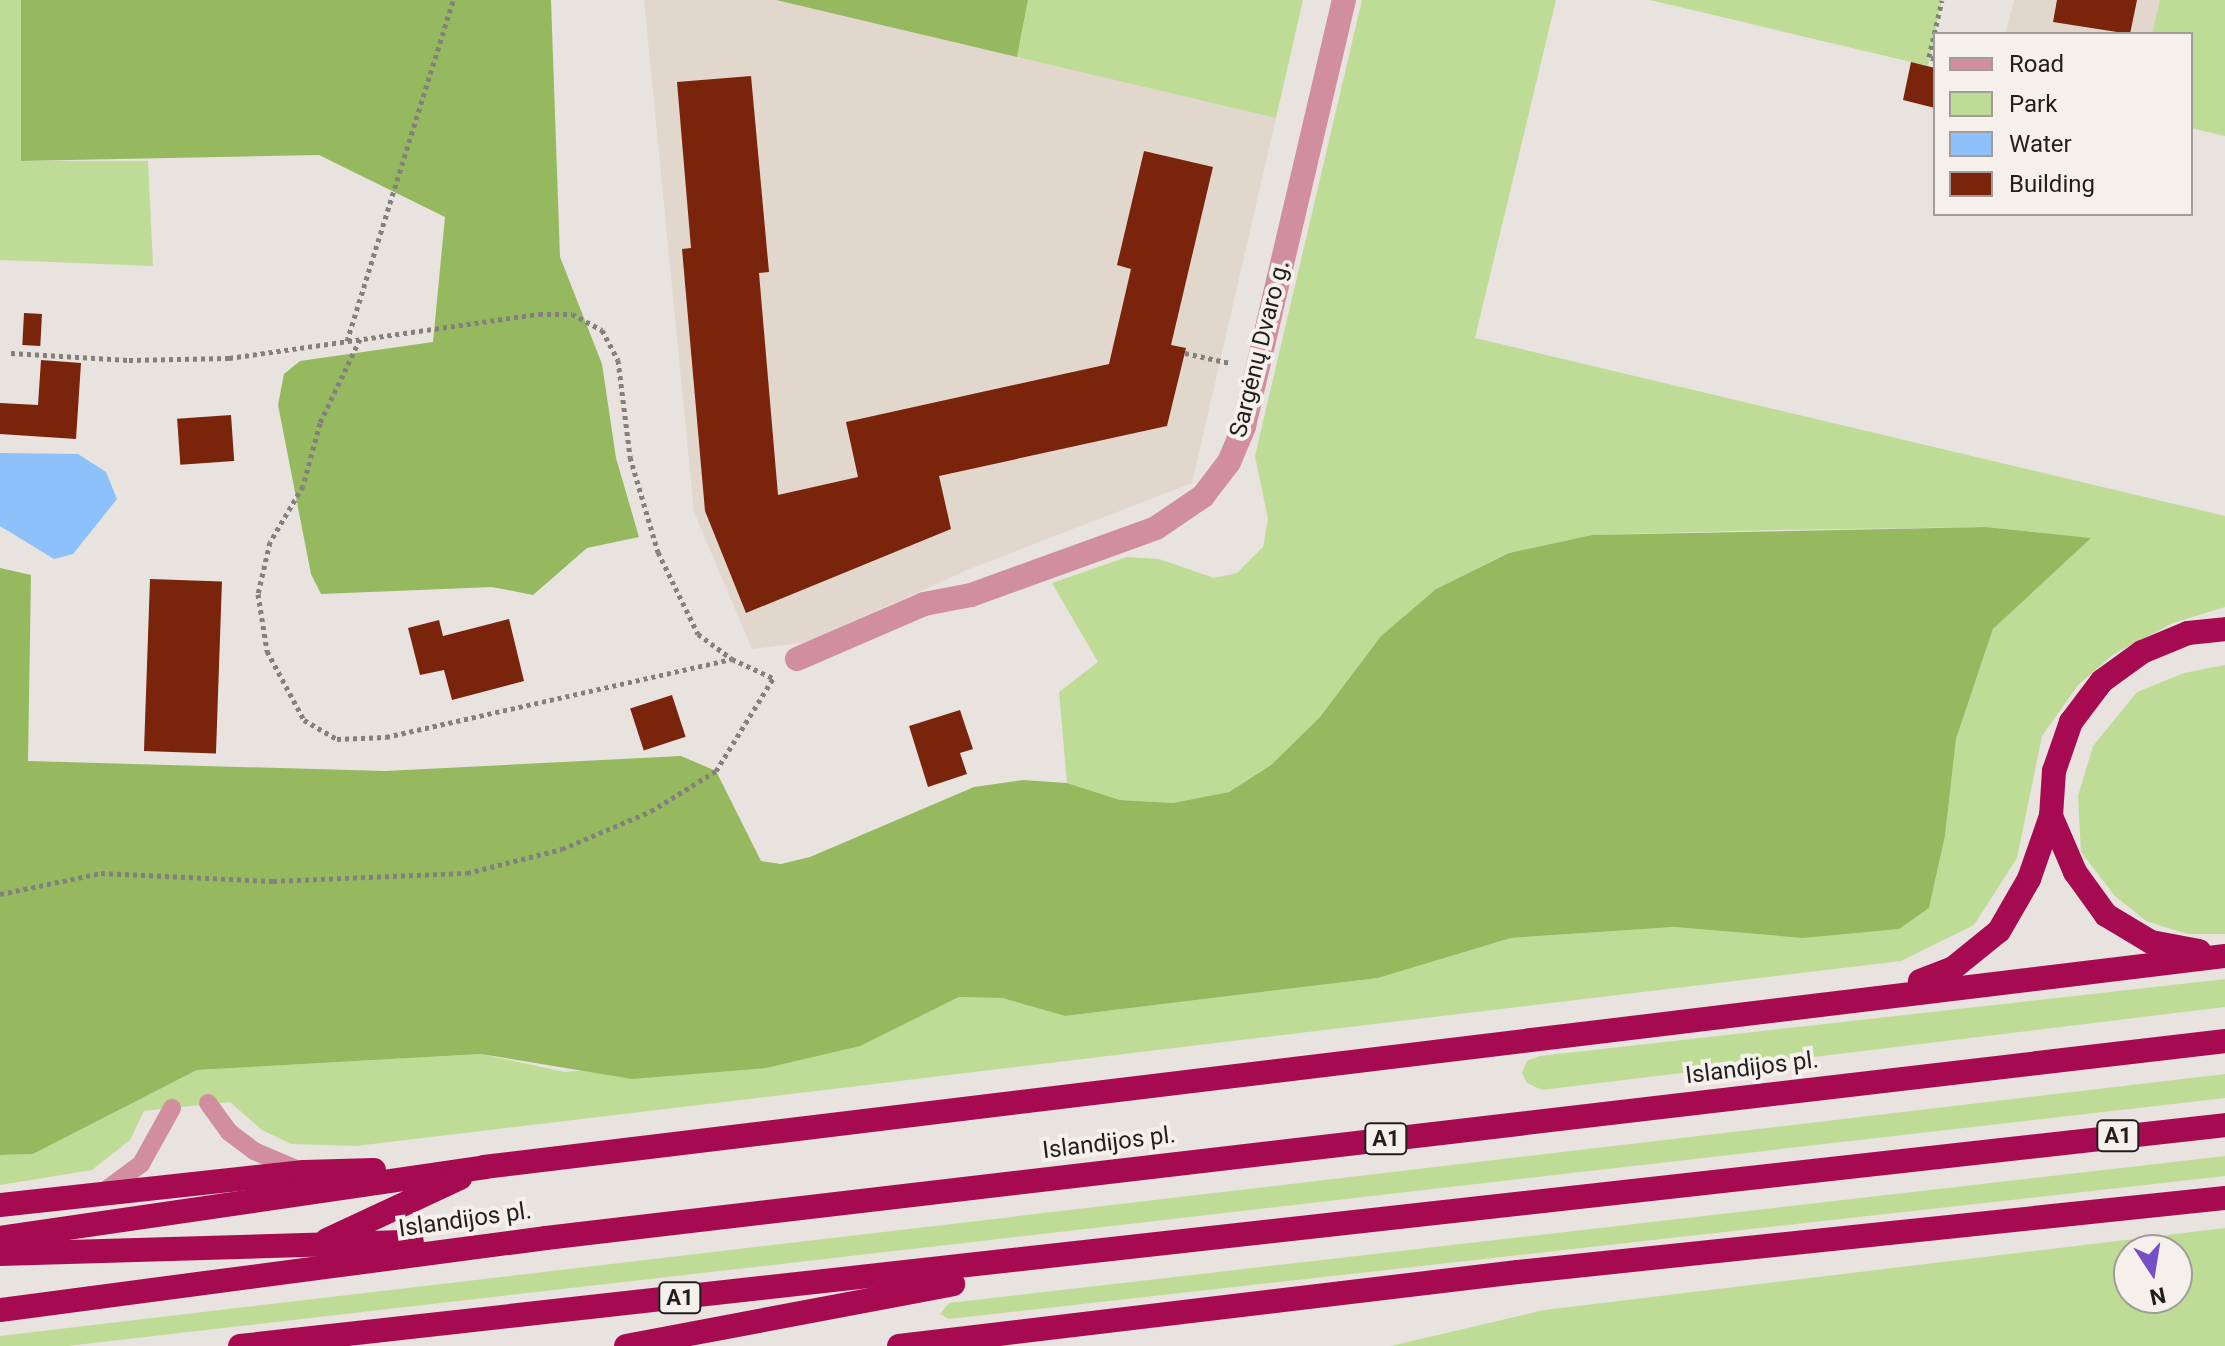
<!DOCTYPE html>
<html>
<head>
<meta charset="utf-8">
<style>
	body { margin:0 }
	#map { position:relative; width:2225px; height:1346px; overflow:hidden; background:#e8e3df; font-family:Roboto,sans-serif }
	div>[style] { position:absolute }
	.built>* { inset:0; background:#e1d7cd }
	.green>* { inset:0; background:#bfdc96 }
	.forest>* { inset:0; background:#96b95f }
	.water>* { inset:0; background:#8cc1fb }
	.building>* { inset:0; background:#7a240c; transform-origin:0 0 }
	.path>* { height:5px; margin-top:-2.5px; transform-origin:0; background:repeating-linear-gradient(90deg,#83807d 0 4px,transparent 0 8px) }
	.lane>* { height:18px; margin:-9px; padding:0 9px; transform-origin:9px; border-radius:9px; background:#d08e9f }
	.street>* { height:24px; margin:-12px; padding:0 12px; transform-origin:12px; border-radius:12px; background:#d08e9f }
	.highway>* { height:24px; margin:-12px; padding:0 12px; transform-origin:12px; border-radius:12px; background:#a60b52 }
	span { translate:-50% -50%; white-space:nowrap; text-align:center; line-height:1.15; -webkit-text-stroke:8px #f5f0ec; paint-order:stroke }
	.shield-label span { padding:2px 6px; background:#f5f0ec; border:2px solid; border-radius:6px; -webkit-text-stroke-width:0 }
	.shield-label { font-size:22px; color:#201f1d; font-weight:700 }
	.street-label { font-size:24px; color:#201f1d }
	.legend { position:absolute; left:1933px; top:32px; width:260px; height:184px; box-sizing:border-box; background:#f5f0ec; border:2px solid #a09c99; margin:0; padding:10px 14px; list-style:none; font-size:24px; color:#201f1d }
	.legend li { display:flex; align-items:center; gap:16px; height:40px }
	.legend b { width:40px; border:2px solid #a09c99 }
	.north { position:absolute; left:2113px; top:1234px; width:80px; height:80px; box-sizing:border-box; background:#f5f0ec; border:2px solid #a09c99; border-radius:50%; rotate:168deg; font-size:22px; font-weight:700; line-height:32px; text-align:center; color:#201f1d }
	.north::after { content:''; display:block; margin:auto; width:28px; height:36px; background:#764fc8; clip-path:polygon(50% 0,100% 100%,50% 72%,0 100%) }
</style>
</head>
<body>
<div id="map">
	<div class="built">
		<div style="clip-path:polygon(644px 0,776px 0,1276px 118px,1192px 483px,967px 570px,808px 642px,752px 649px,694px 512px)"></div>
		<div style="clip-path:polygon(2014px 0,2225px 0,2225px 136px,2191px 128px,2191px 34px,2005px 34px)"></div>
	</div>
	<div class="green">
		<div style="clip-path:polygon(0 0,21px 0,21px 161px,148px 161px,153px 266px,0 260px)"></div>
		<div style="clip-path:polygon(1028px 0,1303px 0,1276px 118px,1017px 57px)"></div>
		<div style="clip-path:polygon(1362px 0,1556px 0,1475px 338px,2225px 516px,2225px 607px,2173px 623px,2114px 654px,2078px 685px,2042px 736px,2017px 858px,1974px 925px,1901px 961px,356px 1146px,291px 1144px,262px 1130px,230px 1102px,144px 1111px,130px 1140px,92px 1170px,0 1185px,0 1155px,33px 1154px,197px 1070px,481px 1054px,565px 1072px,860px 1045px,959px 997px,1002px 998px,1065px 1016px,1378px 978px,1511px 938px,1674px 927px,1802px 938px,1929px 908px,1945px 836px,1956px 739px,1993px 629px,2090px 538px,1986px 527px,1776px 530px,1592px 535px,1509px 553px,1436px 589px,1381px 636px,1320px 717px,1271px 765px,1229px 792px,1173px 803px,1120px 800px,1067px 783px,1059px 692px,1098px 662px,1052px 583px,1127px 557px,1159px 559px,1214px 578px,1237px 573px,1263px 547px,1268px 519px,1255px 456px)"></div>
		<div style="clip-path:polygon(1650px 0,1942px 0,1928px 66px)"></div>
		<div style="clip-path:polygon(2160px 0,2225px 0,2225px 136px,2191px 128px,2191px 34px,2152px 34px)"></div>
		<div style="clip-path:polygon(2225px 665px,2225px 934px,2187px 934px,2146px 921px,2114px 895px,2081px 852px,2078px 796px,2093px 746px,2137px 692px,2184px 673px)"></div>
		<div style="clip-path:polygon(2225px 979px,2225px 1007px,1542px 1090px,1527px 1083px,1522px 1073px,1527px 1061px,1540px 1056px)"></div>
		<div style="clip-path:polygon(2225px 1074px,2225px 1098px,67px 1346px,0 1346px,0 1336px)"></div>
		<div style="clip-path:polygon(2225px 1156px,2225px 1176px,949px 1319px,940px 1314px,949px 1303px)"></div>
		<div style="clip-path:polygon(evenodd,2225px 1228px,2225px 1346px,1391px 1346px,1544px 1310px,2225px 1228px,2129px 1250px,2177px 1250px,2177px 1298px,2129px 1298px,2129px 1250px)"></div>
	</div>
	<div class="forest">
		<div style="clip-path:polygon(21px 0,551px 0,560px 257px,602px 364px,616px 458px,639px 537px,587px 548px,533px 595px,492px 587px,321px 594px,311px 574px,278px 405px,284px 374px,300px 361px,433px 342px,445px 217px,319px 155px,21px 161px)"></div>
		<div style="clip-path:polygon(776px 0,1028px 0,1017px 57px)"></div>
		<div style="clip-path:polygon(1986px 527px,2091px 538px,1993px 629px,1956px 739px,1945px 836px,1929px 908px,1899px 929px,1802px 938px,1674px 927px,1511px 938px,1378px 978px,1065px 1016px,1002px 998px,959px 997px,860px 1046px,766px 1068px,632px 1079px,481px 1054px,197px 1070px,33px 1154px,0 1155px,0 568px,31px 575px,28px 761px,385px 771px,681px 756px,716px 771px,761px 861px,781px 864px,810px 857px,974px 787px,1023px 780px,1067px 783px,1120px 800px,1173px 803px,1229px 792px,1271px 765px,1320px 717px,1381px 636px,1436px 589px,1509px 553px,1592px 535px)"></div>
	</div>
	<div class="water">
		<div style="clip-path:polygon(0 453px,78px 454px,106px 472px,117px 499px,73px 554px,54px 559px,0 526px)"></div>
	</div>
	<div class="building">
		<div style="clip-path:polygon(2057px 0,2137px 0,2130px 34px,2053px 22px)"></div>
		<div style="clip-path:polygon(1911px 62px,1935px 68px,1935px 108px,1903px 100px)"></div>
		<div style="clip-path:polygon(751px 76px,769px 272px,759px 273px,778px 495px,858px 477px,846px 422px,1109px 364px,1131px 269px,1117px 265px,1144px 151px,1213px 167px,1171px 345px,1186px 348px,1167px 426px,939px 476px,951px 529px,746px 613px,705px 511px,682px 249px,691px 248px,677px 82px)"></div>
		<div style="left:24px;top:313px;width:18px;height:32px;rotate:3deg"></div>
		<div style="clip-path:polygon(41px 360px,81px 363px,76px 439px,0 434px,0 403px,38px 405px)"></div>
		<div style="left:231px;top:415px;width:46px;height:54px;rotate:86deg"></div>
		<div style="left:150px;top:579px;width:72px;height:172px;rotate:2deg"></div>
		<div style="clip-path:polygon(509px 619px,524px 681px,452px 700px,444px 670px,420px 675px,408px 628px,439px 620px,443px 636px)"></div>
		<div style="left:672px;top:695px;width:44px;height:44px;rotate:72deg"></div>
		<div style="clip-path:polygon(960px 710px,973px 749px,960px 753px,967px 774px,928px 787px,909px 726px)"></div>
	</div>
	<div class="path">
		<div style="left:1935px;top:59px;width:6px;rotate:-162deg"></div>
		<div style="left:1929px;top:57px;width:58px;rotate:-77.2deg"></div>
		<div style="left:360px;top:339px;width:93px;rotate:115.5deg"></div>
		<div style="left:320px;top:423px;width:65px;rotate:105.1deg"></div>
		<div style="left:303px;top:486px;width:65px;rotate:120.5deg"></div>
		<div style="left:270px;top:542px;width:53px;rotate:103deg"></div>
		<div style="left:258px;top:594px;width:58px;rotate:81deg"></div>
		<div style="left:267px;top:651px;width:78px;rotate:61.8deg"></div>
		<div style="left:304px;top:720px;width:38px;rotate:30deg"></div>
		<div style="left:337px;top:739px;width:49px;rotate:-2.3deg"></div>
		<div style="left:386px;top:737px;width:354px;rotate:-12.7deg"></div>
		<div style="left:347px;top:341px;width:357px;rotate:-72.7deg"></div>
		<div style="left:11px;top:353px;width:118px;rotate:3.4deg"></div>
		<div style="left:129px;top:360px;width:100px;rotate:-1.1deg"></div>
		<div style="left:229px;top:358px;width:313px;rotate:-8.1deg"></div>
		<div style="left:539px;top:314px;width:33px"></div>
		<div style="left:572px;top:314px;width:34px;rotate:28deg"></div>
		<div style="left:602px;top:330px;width:34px;rotate:62deg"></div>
		<div style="left:618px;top:360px;width:98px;rotate:82.9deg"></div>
		<div style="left:630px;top:457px;width:99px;rotate:73.6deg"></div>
		<div style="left:658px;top:552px;width:91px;rotate:64deg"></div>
		<div style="left:698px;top:634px;width:42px;rotate:36.3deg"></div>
		<div style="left:732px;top:659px;width:45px;rotate:24.9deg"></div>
		<div style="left:1185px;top:353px;width:46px;rotate:12.5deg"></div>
		<div style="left:0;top:894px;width:103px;rotate:-11.7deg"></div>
		<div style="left:101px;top:873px;width:172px;rotate:2.7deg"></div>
		<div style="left:273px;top:881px;width:194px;rotate:-2.4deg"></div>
		<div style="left:467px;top:873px;width:98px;rotate:-14.2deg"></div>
		<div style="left:562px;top:849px;width:97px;rotate:-23.1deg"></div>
		<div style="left:651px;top:811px;width:76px;rotate:-31.6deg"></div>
		<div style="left:716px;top:771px;width:110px;rotate:-58.3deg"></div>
	</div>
	<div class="lane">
		<div style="left:208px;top:1103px;width:36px;rotate:54deg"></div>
		<div style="left:229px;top:1132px;width:31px;rotate:37deg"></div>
		<div style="left:254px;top:1151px;width:51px;rotate:23.1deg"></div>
		<div style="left:102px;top:1193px;width:49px;rotate:-36.6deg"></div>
		<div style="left:141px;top:1164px;width:64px;rotate:-61deg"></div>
	</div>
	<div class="street">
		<div style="left:797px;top:659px;width:138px;rotate:-23.4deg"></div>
		<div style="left:924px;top:604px;width:48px;rotate:-10.8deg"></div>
		<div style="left:971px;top:595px;width:197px;rotate:-19.9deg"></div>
		<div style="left:1156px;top:528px;width:57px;rotate:-34.2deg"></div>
		<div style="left:1203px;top:496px;width:43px;rotate:-52.6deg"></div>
		<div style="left:1229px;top:462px;width:39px;rotate:-67deg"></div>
		<div style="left:1244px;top:426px;width:438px;rotate:-76.8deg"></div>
	</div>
	<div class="highway">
		<div style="left:2051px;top:816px;width:61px;rotate:66.8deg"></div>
		<div style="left:2075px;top:872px;width:53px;rotate:54.2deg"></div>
		<div style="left:2106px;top:915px;width:52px;rotate:31deg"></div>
		<div style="left:2151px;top:942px;width:49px;rotate:10.6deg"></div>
		<div style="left:1920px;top:981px;width:34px;rotate:-21deg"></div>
		<div style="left:1952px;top:969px;width:60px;rotate:-39deg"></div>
		<div style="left:1999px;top:931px;width:60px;rotate:-60deg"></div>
		<div style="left:2029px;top:879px;width:67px;rotate:-70.8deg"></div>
		<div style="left:2051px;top:816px;width:45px;rotate:-86.2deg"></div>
		<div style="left:2054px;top:771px;width:52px;rotate:-70.9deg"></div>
		<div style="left:2071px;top:722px;width:51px;rotate:-52.9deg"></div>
		<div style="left:2102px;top:681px;width:49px;rotate:-35.9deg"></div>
		<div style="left:2142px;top:652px;width:50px;rotate:-22.4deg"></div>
		<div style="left:2188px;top:633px;width:37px;rotate:-6deg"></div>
		<div style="left:0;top:1205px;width:306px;rotate:-6.2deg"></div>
		<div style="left:304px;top:1172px;width:70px;rotate:-1.6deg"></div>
		<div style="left:0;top:1238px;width:489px;rotate:-8.3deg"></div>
		<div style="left:484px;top:1167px;width:1754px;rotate:-6.91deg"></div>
		<div style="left:327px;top:1240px;width:147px;rotate:-25deg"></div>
		<div style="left:0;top:1254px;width:412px;rotate:-1.7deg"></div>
		<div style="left:0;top:1310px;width:551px;rotate:-7.51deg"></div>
		<div style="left:546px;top:1238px;width:1691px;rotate:-6.69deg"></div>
		<div style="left:240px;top:1346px;width:1997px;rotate:-6.35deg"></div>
		<div style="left:626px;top:1346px;width:333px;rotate:-10.7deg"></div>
		<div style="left:899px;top:1346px;width:623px;rotate:-6.82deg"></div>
		<div style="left:1518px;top:1272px;width:711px;rotate:-5.98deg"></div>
	</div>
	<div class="shield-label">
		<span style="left:2118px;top:1136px">A1</span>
		<span style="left:1386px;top:1139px">A1</span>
		<span style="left:680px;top:1298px">A1</span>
	</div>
	<div class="street-label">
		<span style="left:1260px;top:349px;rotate:-76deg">Sargėnų Dvaro g.</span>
		<span style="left:1752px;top:1068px;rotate:-7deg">Islandijos pl.</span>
		<span style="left:1109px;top:1143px;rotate:-7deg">Islandijos pl.</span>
		<span style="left:465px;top:1220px;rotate:-8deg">Islandijos pl.</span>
	</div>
	<ul class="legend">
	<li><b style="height:10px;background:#d08e9f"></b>Road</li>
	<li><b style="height:22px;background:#bfdc96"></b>Park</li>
	<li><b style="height:22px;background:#8cc1fb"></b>Water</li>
	<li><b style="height:22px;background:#7a240c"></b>Building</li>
	</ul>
	<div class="north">N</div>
</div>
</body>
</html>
